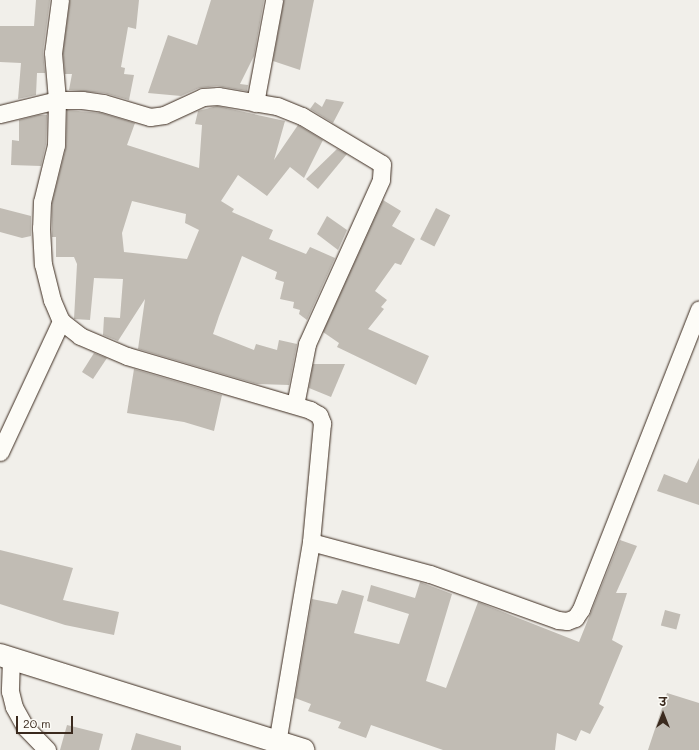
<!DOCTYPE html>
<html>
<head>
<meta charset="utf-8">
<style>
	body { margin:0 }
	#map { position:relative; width:699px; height:750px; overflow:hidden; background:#f1efea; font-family:Mali,"Playpen Sans Deva",sans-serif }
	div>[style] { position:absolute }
	.building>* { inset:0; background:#c1bcb4; transform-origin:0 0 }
	.roads { filter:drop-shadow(0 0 1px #3b2a1e) drop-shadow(0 0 1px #3b2a1e) }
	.minor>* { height:17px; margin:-8.5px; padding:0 8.5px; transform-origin:8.5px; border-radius:8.5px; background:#fdfcf7 }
	.primary>* { height:22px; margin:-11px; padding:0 11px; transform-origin:11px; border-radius:11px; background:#fdfcf7 }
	span { translate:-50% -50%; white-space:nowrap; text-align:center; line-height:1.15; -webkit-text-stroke:3px #fdfcf7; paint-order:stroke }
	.north { position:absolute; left:643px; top:694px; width:40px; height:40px; -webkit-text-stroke:3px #fdfcf7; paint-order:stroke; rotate:0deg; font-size:11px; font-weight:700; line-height:16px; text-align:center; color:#3b2a1e }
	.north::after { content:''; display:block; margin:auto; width:14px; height:18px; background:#3b2a1e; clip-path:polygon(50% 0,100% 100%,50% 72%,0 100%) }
	.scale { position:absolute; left:16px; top:716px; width:57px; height:18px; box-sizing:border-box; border:2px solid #3b2a1e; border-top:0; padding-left:5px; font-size:12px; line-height:14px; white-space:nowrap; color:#3b2a1e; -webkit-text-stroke:3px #fdfcf7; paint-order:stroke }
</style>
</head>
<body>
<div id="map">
	<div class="building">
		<div style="clip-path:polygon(36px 0,50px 0,43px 52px,45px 73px,37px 73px,36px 95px,18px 99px,21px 63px,0 62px,0 26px,34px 26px)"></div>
		<div style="clip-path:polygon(70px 0,139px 0,136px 29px,128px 27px,121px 67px,125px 68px,124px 74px,134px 75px,129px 100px,104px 93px,69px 90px,72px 74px,65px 74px,63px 53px)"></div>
		<div style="clip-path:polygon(211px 0,264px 0,254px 56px,240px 84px,248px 85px,247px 91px,217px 86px,199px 88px,181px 96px,148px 93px,168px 35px,197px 45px)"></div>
		<div style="clip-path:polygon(284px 0,314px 0,300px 70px,273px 61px)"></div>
		<div style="clip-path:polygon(326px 99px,344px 102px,333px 123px,310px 109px,315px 102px,322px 107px)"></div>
		<div style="clip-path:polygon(evenodd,217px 106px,285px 121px,274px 160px,298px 125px,323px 140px,304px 178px,290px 167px,267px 196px,238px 175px,221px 201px,234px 209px,232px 212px,273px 230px,269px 239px,306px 254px,310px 247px,335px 258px,307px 320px,299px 314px,300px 310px,293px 308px,294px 302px,280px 299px,284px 282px,275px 279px,277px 272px,242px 256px,219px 316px,213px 334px,254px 350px,256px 344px,277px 350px,279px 340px,297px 344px,289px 385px,257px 384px,138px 349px,145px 299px,118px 341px,103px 335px,104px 317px,120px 318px,123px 279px,94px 278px,90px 320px,74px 319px,77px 264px,74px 257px,56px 257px,56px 237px,52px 237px,52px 203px,66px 147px,67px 110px,101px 113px,135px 123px,127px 145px,199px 168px,202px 125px,195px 124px,198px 111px,217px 106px,132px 201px,186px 214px,185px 223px,199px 230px,187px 259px,124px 252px,122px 233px,132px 201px)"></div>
		<div style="clip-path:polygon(39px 115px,47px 115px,46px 144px,41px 166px,11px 165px,12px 140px,19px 141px,19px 120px)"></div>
		<div style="clip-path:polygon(337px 149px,347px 154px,318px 189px,306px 179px)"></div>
		<div style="clip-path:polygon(383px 200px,401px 211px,392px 226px,415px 239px,401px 265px,395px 263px,375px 291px,387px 300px,381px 307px,384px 309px,368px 329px,429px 356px,416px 385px,337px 347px,339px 343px,323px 332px)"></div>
		<div style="clip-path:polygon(0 208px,31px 216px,31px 236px,22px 238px,0 232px)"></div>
		<div style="left:436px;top:208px;width:16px;height:35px;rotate:27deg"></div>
		<div style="clip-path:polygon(327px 216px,347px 230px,338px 250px,317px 234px)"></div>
		<div style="clip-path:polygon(94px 353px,107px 358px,93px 379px,82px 372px)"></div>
		<div style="clip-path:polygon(313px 364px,345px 364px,331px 397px,309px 388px)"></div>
		<div style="clip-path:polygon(134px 369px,222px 395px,214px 431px,184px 422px,127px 413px)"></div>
		<div style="clip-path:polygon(699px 458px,699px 505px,657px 491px,664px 474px,687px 483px)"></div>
		<div style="clip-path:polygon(620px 540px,637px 546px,616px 593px,627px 593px,612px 640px,623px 646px,599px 704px,604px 707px,590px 734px,581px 730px,576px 741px,557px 733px,555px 750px,443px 750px,371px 725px,366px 738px,338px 728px,341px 722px,308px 711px,311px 704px,295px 698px,312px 599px,337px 604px,342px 590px,364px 596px,354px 633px,399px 644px,409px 614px,367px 601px,371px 585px,415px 598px,420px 582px,452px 594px,426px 681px,446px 688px,478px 602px,579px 642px)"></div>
		<div style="clip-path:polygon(0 550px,73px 568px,63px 600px,119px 612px,114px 635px,65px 625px,0 604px)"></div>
		<div style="left:665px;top:610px;width:16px;height:16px;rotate:15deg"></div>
		<div style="clip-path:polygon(667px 693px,699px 703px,699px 750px,648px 750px)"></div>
		<div style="clip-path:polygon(67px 725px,103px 734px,99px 750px,60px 750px)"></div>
		<div style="clip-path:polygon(136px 733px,181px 746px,181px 750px,131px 750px)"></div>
	</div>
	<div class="roads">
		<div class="minor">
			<div style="left:60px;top:0;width:53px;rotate:97.5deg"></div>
			<div style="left:53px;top:53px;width:47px;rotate:85.1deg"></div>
			<div style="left:57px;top:100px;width:45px;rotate:91.3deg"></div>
			<div style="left:56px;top:145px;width:59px;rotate:103.8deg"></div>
			<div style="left:42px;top:202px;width:26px;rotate:92deg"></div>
			<div style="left:41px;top:228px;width:36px;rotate:87deg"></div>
			<div style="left:43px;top:264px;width:37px;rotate:76deg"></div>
			<div style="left:52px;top:300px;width:23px;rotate:67deg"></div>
			<div style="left:61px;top:321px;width:24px;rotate:38deg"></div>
			<div style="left:80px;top:336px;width:51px;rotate:23.1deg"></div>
			<div style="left:127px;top:356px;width:191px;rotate:16.4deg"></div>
			<div style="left:310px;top:410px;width:10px;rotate:29deg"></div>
			<div style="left:319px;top:415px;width:9px;rotate:69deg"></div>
			<div style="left:322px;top:423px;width:120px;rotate:95.3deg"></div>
			<div style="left:311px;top:542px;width:203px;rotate:99.6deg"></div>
			<div style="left:255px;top:103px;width:105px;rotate:-79.5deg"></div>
			<div style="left:0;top:114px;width:59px;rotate:-13.8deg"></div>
			<div style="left:57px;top:100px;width:25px"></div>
			<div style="left:82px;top:100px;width:21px;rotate:8deg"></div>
			<div style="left:103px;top:103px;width:49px;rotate:16.6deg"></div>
			<div style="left:150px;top:117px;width:14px;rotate:-8deg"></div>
			<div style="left:164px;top:115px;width:43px;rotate:-24.8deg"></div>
			<div style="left:203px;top:97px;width:15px;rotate:-4deg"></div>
			<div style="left:218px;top:96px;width:60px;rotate:9.6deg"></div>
			<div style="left:277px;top:106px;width:27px;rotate:22deg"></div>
			<div style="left:302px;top:116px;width:93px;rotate:31deg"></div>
			<div style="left:382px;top:164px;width:16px;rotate:94deg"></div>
			<div style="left:381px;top:180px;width:180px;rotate:114.3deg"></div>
			<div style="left:307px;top:344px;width:62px;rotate:101.1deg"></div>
			<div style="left:0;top:452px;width:145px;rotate:-65deg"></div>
			<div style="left:311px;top:542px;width:123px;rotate:15.1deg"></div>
			<div style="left:430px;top:574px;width:136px;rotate:19.8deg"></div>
			<div style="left:558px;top:620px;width:9px;rotate:6deg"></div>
			<div style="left:567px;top:621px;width:9px;rotate:-21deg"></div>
			<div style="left:575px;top:618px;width:11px;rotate:-56deg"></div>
			<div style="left:581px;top:609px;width:322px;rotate:-68.5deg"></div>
			<div style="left:11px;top:659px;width:32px;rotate:92deg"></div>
			<div style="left:10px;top:691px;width:16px;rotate:76deg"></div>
			<div style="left:14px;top:707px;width:23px;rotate:61deg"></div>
			<div style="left:25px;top:727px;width:32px;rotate:46deg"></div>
		</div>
		<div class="primary">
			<div style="left:0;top:655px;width:318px;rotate:17.4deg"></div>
		</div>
	</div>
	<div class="north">उ</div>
	<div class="scale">20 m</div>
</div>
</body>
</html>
